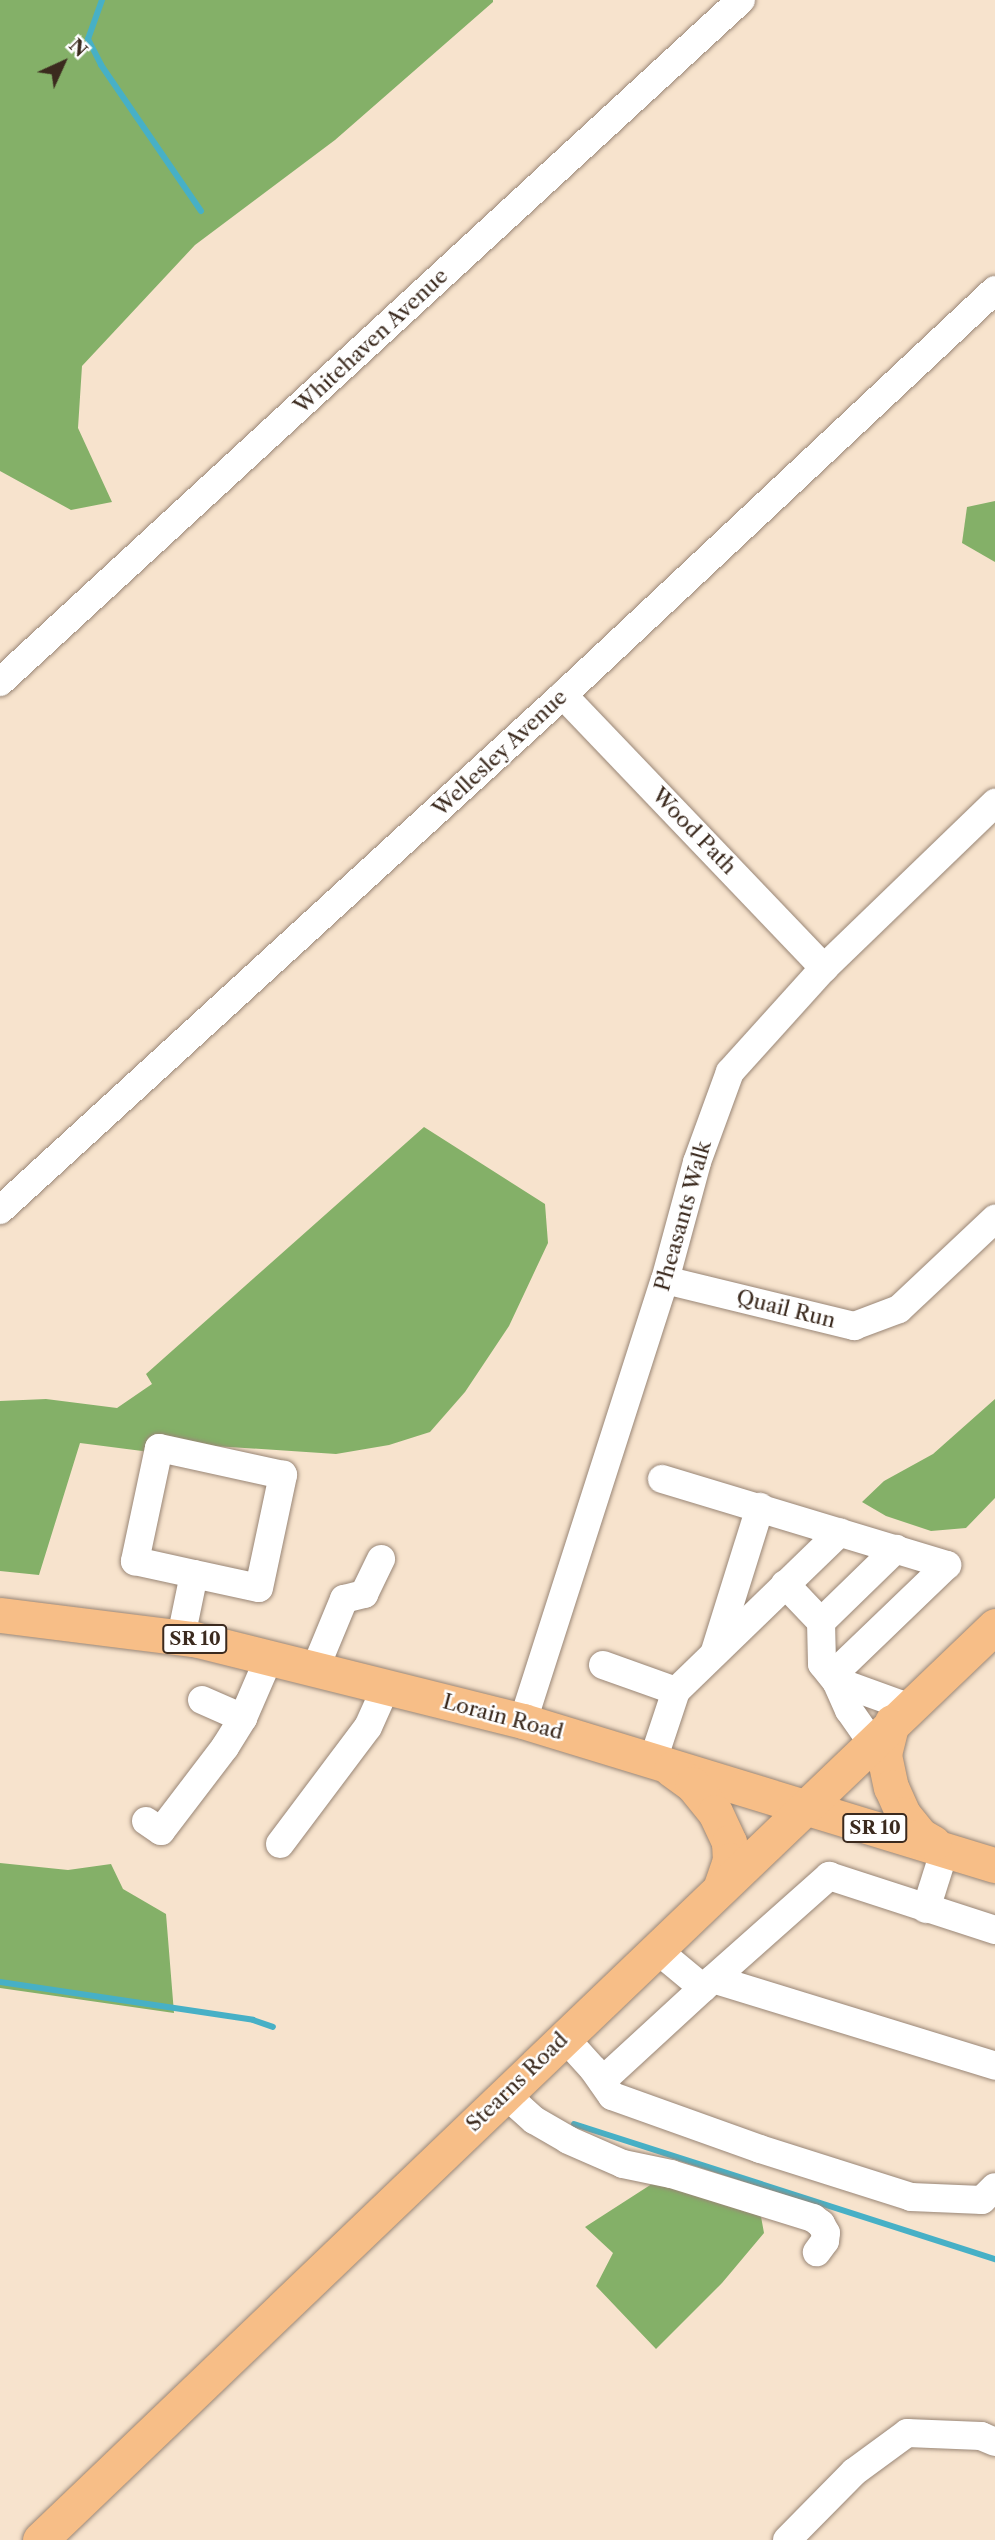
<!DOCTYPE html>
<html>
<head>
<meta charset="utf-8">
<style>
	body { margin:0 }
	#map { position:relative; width:995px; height:2540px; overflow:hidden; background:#f7e3cd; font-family:"Libre Caslon Text",serif }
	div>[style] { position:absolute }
	.forest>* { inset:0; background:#84b068 }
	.stream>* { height:6px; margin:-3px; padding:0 3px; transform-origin:3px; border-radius:3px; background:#47b0c6 }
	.roads { filter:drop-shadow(0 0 2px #998676) drop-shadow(0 0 2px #998676) }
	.minor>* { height:28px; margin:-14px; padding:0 14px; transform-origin:14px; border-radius:14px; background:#fff }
	.major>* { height:35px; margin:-17.5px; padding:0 17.5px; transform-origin:17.5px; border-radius:17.5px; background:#f7be87 }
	span { translate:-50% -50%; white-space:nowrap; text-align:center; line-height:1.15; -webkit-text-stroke:5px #fff; paint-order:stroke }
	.shield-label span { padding:2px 5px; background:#fff; border:2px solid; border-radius:5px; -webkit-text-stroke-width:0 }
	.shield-label { font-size:19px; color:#3b2a1e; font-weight:700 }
	.street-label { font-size:21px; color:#3b2a1e }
	.north { position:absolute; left:28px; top:28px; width:70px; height:70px; -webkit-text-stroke:5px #fff; paint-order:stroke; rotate:45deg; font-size:19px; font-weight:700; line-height:28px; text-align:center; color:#3b2a1e }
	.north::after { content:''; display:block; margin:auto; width:24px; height:32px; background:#3b2a1e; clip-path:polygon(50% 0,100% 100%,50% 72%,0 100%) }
</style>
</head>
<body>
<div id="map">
	<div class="forest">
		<div style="clip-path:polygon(0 0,493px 0,493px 2px,335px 140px,195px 245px,82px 366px,78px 428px,112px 502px,71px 510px,0 471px)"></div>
		<div style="clip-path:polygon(995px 501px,995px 562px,962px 543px,967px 507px)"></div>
		<div style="clip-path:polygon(424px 1127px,545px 1204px,548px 1243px,509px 1326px,465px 1392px,430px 1432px,389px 1445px,336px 1454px,153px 1442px,150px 1452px,80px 1443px,39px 1575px,0 1571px,0 1401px,46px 1399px,117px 1408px,152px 1384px,146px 1374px)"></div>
		<div style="clip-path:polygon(995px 1399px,995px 1498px,966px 1528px,931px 1531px,886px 1516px,862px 1502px,884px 1481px,933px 1454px)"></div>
		<div style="clip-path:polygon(0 1863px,68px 1870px,111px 1864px,123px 1889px,166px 1914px,174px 2013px,0 1988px)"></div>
		<div style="clip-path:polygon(658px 2180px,760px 2211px,764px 2233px,722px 2283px,656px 2349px,596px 2286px,613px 2253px,585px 2227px)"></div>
	</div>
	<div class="stream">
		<div style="left:102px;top:0;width:41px;rotate:109.7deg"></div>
		<div style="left:88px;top:39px;width:29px;rotate:63deg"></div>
		<div style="left:101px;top:65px;width:177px;rotate:55.6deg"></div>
		<div style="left:0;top:1982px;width:256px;rotate:8.5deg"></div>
		<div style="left:253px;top:2020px;width:21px;rotate:19deg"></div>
		<div style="left:574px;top:2124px;width:442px;rotate:17.8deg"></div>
	</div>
	<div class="roads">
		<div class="minor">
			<div style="left:0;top:682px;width:1007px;rotate:-42.63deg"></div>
			<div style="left:563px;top:695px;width:378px;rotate:46.3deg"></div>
			<div style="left:0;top:1210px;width:763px;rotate:-42.45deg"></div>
			<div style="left:563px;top:695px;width:592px;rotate:-43.15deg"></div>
			<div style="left:665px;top:1280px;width:195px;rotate:13.7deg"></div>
			<div style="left:854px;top:1326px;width:48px;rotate:-20.7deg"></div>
			<div style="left:899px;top:1309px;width:132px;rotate:-43.2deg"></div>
			<div style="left:662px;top:1479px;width:298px;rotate:16.8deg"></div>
			<div style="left:947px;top:1565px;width:147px;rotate:136.1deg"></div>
			<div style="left:841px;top:1667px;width:15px;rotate:110deg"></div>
			<div style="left:785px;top:1584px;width:52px;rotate:46.5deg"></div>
			<div style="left:821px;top:1622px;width:42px;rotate:88.6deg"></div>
			<div style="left:822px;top:1664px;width:22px;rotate:51deg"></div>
			<div style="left:836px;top:1681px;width:32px;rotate:66deg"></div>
			<div style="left:849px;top:1710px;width:39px;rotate:55deg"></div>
			<div style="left:821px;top:1622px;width:105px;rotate:-44.2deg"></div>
			<div style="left:181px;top:1637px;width:64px;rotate:-78.3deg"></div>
			<div style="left:194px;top:1574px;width:66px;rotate:12.2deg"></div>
			<div style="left:259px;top:1588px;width:116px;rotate:-78deg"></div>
			<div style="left:283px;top:1475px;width:127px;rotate:-167.7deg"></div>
			<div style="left:159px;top:1448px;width:116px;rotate:102deg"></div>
			<div style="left:135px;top:1561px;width:60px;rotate:12.4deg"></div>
			<div style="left:715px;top:1651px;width:151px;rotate:-72.6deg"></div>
			<div style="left:603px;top:1665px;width:77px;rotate:19.6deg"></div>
			<div style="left:315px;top:1669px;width:76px;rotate:-67.5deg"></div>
			<div style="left:344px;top:1599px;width:21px;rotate:-14deg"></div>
			<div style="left:364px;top:1594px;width:39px;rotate:-64deg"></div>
			<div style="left:836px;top:1681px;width:77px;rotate:19.9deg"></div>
			<div style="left:202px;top:1700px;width:45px;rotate:23.7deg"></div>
			<div style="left:243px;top:1718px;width:65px;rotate:-66.6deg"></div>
			<div style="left:523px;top:1721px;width:463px;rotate:-72.2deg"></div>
			<div style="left:665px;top:1280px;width:122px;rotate:-74.8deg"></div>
			<div style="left:697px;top:1162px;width:96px;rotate:-69.9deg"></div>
			<div style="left:730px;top:1072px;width:140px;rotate:-47.9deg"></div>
			<div style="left:824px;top:968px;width:238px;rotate:-44deg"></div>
			<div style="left:653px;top:1760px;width:73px;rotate:-71.6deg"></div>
			<div style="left:676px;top:1691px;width:228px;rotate:-44.1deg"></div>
			<div style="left:146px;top:1821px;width:18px;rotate:34deg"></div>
			<div style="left:161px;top:1831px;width:106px;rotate:-52.7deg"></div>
			<div style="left:225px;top:1747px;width:34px;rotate:-58deg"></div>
			<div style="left:280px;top:1844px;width:146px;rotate:-53.1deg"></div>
			<div style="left:368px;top:1727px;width:44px;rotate:-65.8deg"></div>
			<div style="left:926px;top:1909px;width:63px;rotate:-72.4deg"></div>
			<div style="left:656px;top:1949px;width:61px;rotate:39.7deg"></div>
			<div style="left:703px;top:1988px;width:169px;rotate:-41.6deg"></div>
			<div style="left:829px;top:1876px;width:175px;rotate:18deg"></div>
			<div style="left:713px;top:1979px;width:295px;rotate:17.1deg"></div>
			<div style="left:564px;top:2037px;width:43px;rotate:47.8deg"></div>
			<div style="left:593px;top:2069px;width:33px;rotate:55deg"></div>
			<div style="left:612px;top:2096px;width:157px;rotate:19.7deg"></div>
			<div style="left:760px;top:2149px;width:158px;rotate:17.6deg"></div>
			<div style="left:911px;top:2197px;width:71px;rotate:2.4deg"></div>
			<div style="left:982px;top:2200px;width:18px;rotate:-45deg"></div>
			<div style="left:602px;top:2081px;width:137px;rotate:-42.6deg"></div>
			<div style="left:505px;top:2094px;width:39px;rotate:42deg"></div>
			<div style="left:534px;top:2120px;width:39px;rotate:30deg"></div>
			<div style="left:568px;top:2140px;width:60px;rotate:23.6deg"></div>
			<div style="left:623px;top:2164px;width:49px;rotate:11.8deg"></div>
			<div style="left:671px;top:2174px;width:149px;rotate:17.2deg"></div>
			<div style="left:813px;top:2218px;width:10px;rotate:37deg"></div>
			<div style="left:821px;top:2224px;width:10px;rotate:61deg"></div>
			<div style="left:826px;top:2233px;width:8px;rotate:97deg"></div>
			<div style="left:825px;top:2241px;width:14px;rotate:126deg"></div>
			<div style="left:787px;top:2540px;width:95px;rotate:-45.4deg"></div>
			<div style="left:854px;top:2472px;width:66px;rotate:-36.3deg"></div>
			<div style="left:907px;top:2433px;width:74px;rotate:2.3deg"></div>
			<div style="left:981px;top:2436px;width:15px;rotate:23deg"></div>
		</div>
		<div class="major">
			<div style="left:0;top:1615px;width:195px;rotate:7.1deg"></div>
			<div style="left:194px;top:1639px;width:339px;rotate:14deg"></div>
			<div style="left:523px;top:1721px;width:493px;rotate:17deg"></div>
			<div style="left:892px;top:1722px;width:34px;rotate:104deg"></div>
			<div style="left:884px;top:1755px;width:33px;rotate:78deg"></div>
			<div style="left:891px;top:1787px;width:30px;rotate:66deg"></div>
			<div style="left:903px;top:1814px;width:28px;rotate:51deg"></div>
			<div style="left:921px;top:1836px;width:14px;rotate:30deg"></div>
			<div style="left:671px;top:1769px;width:26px;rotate:36deg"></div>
			<div style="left:692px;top:1784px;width:36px;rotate:51deg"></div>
			<div style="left:715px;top:1812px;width:33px;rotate:65deg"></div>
			<div style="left:729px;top:1842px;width:18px;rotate:87deg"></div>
			<div style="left:730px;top:1860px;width:28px;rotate:109deg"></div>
			<div style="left:40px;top:2540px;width:1322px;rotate:-43.74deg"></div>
		</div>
	</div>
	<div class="shield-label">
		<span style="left:195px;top:1639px">SR 10</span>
		<span style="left:875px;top:1828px">SR 10</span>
	</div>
	<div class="street-label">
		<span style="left:371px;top:341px;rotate:-43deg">Whitehaven Avenue</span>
		<span style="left:500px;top:753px;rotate:-43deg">Wellesley Avenue</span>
		<span style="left:694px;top:831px;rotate:46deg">Wood Path</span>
		<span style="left:683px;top:1216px;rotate:-74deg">Pheasants Walk</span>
		<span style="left:786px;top:1309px;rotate:14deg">Quail Run</span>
		<span style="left:503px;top:1717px;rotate:15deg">Lorain Road</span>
		<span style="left:517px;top:2082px;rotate:-44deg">Stearns Road</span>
	</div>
	<div class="north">N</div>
</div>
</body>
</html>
